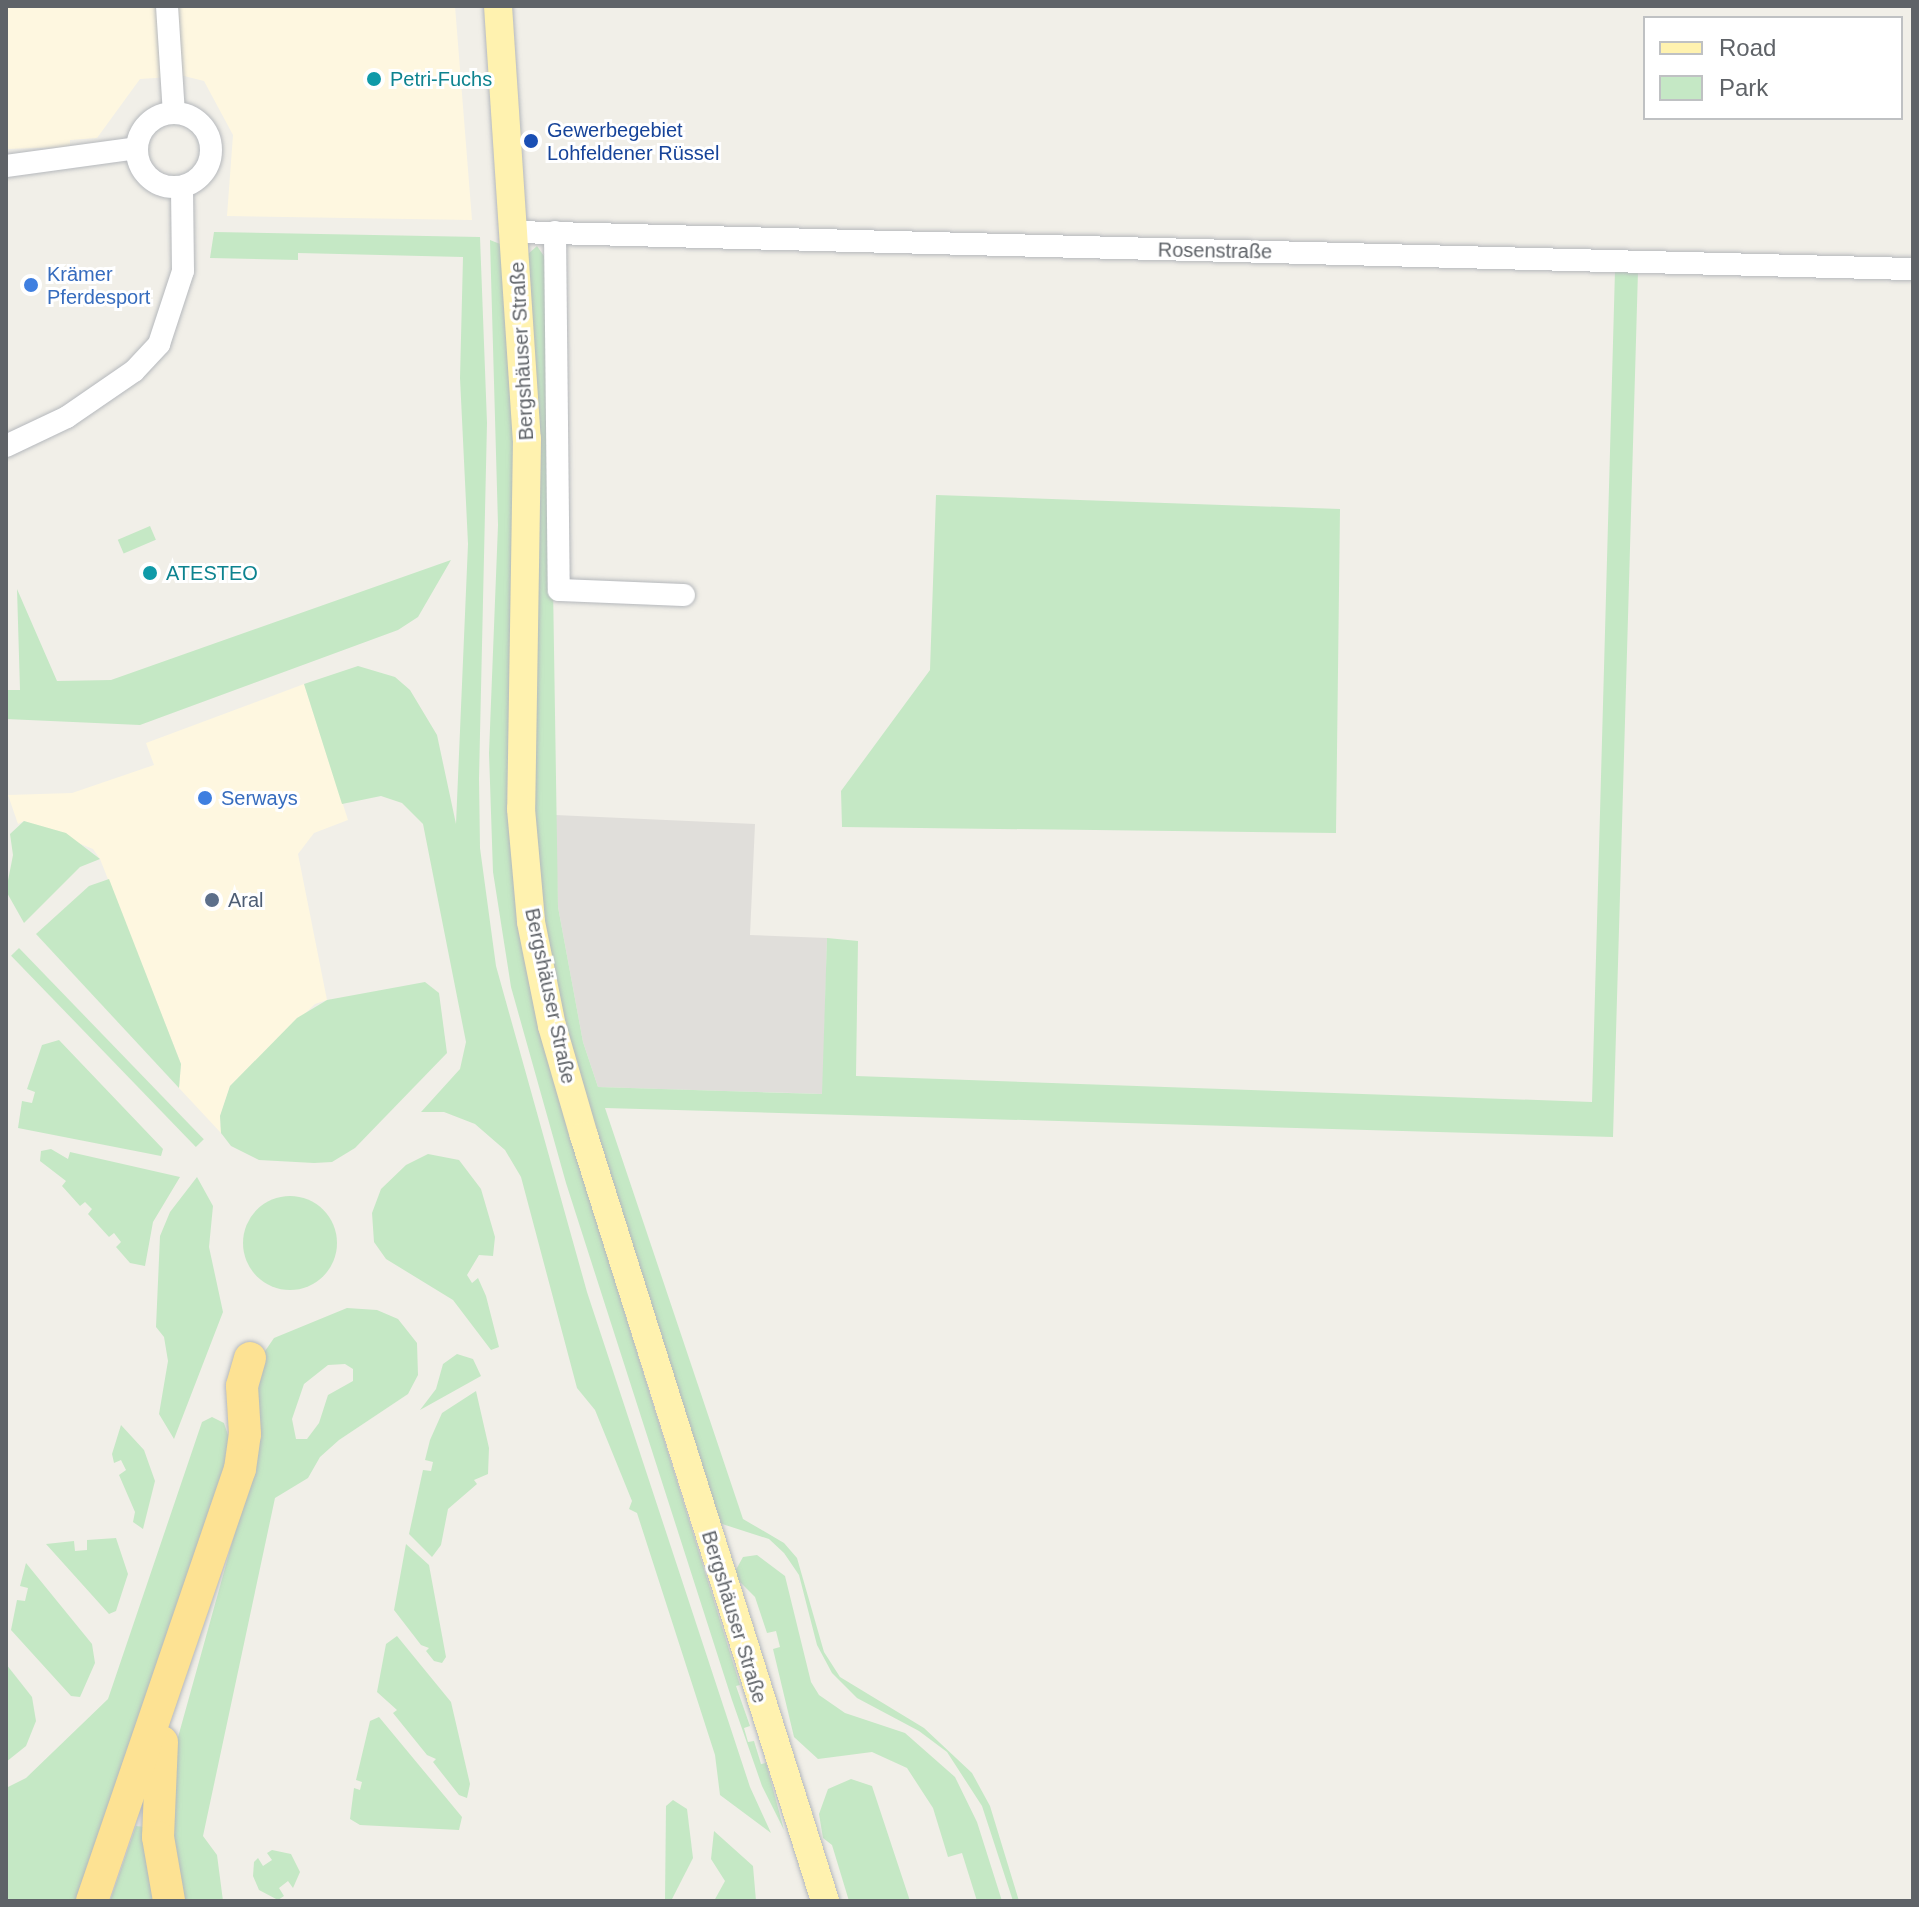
<!DOCTYPE html>
<html>
<head>
<meta charset="utf-8">
<style>
	body { margin:0 }
	#map { position:relative; width:1919px; height:1907px; overflow:hidden; background:#f1efe8; font-family:Arial,sans-serif }
	div>[style] { position:absolute }
	.commercial>* { inset:0; background:#fef7e0 }
	.industrial>* { inset:0; background:#e0deda }
	.green>* { inset:0; background:#c5e8c5; transform-origin:0 0 }
	.round { border-radius:50% }
	.roads { filter:drop-shadow(0 0 2px #b5b8bc) drop-shadow(0 0 2px #b5b8bc) }
	.minor>* { height:22px; margin:-11px; padding:0 11px; transform-origin:11px; border-radius:11px; background:#fff }
	.minor>.ring { margin:-11px; padding:0; box-sizing:content-box; background:none; border:22px solid #fff; border-radius:50% }
	.major>* { height:28px; margin:-14px; padding:0 14px; transform-origin:14px; border-radius:14px; background:#fff2af }
	.highway>* { height:32px; margin:-16px; padding:0 16px; transform-origin:16px; border-radius:16px; background:#fde293 }
	.dots>* { width:22px; height:22px; translate:-50% -50%; box-sizing:border-box; border:4px solid #fff; border-radius:50% }
	span { translate:-50% -50%; white-space:nowrap; text-align:center; line-height:1.15; -webkit-text-stroke:6px #fff; paint-order:stroke }
	.culture-label { font-size:20px; color:#0d838f }
	.left { translate:0 -50%; text-align:left }
	.transit-label { font-size:20px; color:#164399 }
	.street-label { font-size:20px; color:#5f6368 }
	.shop-label { font-size:20px; color:#366cbe }
	.service-label { font-size:20px; color:#4e5e75 }
	.frame { position:absolute; inset:0; border:8px solid #5f6368; pointer-events:none }
	.legend { position:absolute; left:1643px; top:16px; width:260px; height:104px; box-sizing:border-box; background:#fff; border:2px solid #bfc1c3; margin:0; padding:10px 14px; list-style:none; font-size:24px; color:#5f6368 }
	.legend li { display:flex; align-items:center; gap:16px; height:40px }
	.legend b { width:40px; border:2px solid #bfc1c3 }
</style>
</head>
<body>
<div id="map">
	<div class="commercial">
		<div style="clip-path:polygon(6px 6px,455px 6px,472px 220px,227px 216px,233px 135px,204px 81px,184px 76px,140px 79px,97px 138px,70px 140px,70px 147px,6px 149px)"></div>
		<div style="clip-path:polygon(304px 684px,348px 820px,314px 833px,298px 854px,327px 1000px,315px 1004px,230px 1086px,220px 1116px,221px 1133px,179px 1088px,181px 1064px,100px 859px,93px 849px,24px 821px,18px 824px,8px 795px,72px 793px,154px 765px,146px 743px)"></div>
	</div>
	<div class="industrial">
		<div style="clip-path:polygon(555px 815px,755px 824px,750px 935px,827px 938px,823px 1094px,598px 1087px,583px 1042px,558px 907px)"></div>
	</div>
	<div class="green">
		<div style="clip-path:polygon(214px 232px,480px 237px,487px 423px,479px 779px,480px 848px,496px 966px,587px 1292px,750px 1787px,771px 1833px,720px 1795px,715px 1755px,637px 1513px,629px 1509px,632px 1501px,595px 1410px,577px 1388px,521px 1177px,505px 1150px,475px 1124px,444px 1112px,421px 1112px,460px 1069px,466px 1042px,423px 824px,402px 803px,381px 796px,342px 804px,304px 684px,358px 666px,395px 677px,410px 690px,437px 735px,456px 824px,468px 544px,460px 378px,463px 257px,298px 253px,298px 260px,210px 258px)"></div>
		<div style="clip-path:polygon(490px 240px,505px 246px,518px 445px,507px 792px,517px 924px,537px 1021px,572px 1143px,740px 1685px,736px 1686px,750px 1726px,744px 1728px,748px 1742px,754px 1741px,761px 1764px,766px 1763px,784px 1830px,762px 1786px,732px 1700px,566px 1183px,511px 987px,493px 872px,489px 753px,498px 525px)"></div>
		<div style="clip-path:polygon(537px 246px,548px 262px,558px 907px,583px 1042px,598px 1087px,822px 1094px,827px 938px,858px 941px,856px 1076px,1592px 1102px,1615px 270px,1638px 271px,1613px 1137px,605px 1108px,743px 1519px,784px 1543px,797px 1558px,824px 1652px,840px 1677px,924px 1728px,972px 1773px,990px 1806px,1019px 1901px,1013px 1901px,982px 1806px,947px 1752px,919px 1731px,857px 1698px,832px 1673px,817px 1645px,799px 1575px,784px 1553px,769px 1539px,716px 1522px,552px 985px,531px 824px,528px 254px)"></div>
		<div style="clip-path:polygon(936px 495px,1340px 509px,1336px 833px,842px 827px,841px 791px,930px 670px)"></div>
		<div style="left:150px;top:526px;width:15px;height:35px;rotate:67deg"></div>
		<div style="clip-path:polygon(451px 560px,418px 617px,398px 630px,140px 725px,6px 719px,6px 690px,20px 690px,17px 589px,57px 681px,111px 680px)"></div>
		<div style="clip-path:polygon(24px 821px,66px 833px,100px 859px,80px 867px,24px 923px,6px 891px,13px 855px,10px 834px)"></div>
		<div style="clip-path:polygon(109px 879px,181px 1064px,179px 1088px,36px 934px,89px 886px)"></div>
		<div style="left:19px;top:948px;width:266px;height:11px;rotate:46deg"></div>
		<div style="clip-path:polygon(425px 982px,439px 993px,447px 1053px,355px 1148px,332px 1162px,314px 1163px,259px 1160px,231px 1146px,221px 1133px,220px 1116px,230px 1086px,297px 1018px,327px 1000px)"></div>
		<div style="clip-path:polygon(59px 1040px,163px 1149px,161px 1156px,18px 1128px,22px 1101px,32px 1103px,35px 1092px,27px 1089px,42px 1045px)"></div>
		<div style="clip-path:polygon(51px 1149px,68px 1159px,70px 1152px,180px 1177px,153px 1222px,145px 1266px,130px 1263px,116px 1247px,121px 1242px,114px 1233px,109px 1237px,88px 1214px,92px 1209px,85px 1202px,80px 1206px,62px 1186px,66px 1181px,40px 1161px,41px 1151px)"></div>
		<div style="clip-path:polygon(428px 1154px,459px 1160px,481px 1189px,495px 1237px,493px 1256px,479px 1255px,467px 1275px,472px 1283px,478px 1278px,486px 1296px,499px 1347px,491px 1350px,453px 1300px,386px 1259px,374px 1242px,372px 1213px,381px 1189px,406px 1165px)"></div>
		<div style="clip-path:polygon(197px 1177px,213px 1206px,209px 1247px,223px 1312px,174px 1439px,159px 1414px,168px 1361px,164px 1337px,156px 1327px,160px 1236px,170px 1212px)"></div>
		<div class="round" style="left:243px;top:1196px;width:94px;height:94px"></div>
		<div style="clip-path:polygon(evenodd,347px 1308px,377px 1310px,398px 1319px,417px 1343px,418px 1375px,408px 1394px,339px 1440px,320px 1457px,308px 1478px,275px 1498px,203px 1836px,217px 1855px,223px 1901px,182px 1901px,172px 1856px,175px 1748px,237px 1525px,252px 1394px,263px 1354px,274px 1338px,347px 1308px,345px 1364px,353px 1369px,353px 1381px,328px 1395px,319px 1423px,307px 1439px,296px 1439px,292px 1419px,304px 1384px,328px 1365px,345px 1364px)"></div>
		<div style="clip-path:polygon(457px 1354px,473px 1359px,481px 1376px,420px 1410px,436px 1389px,443px 1364px)"></div>
		<div style="clip-path:polygon(476px 1391px,489px 1448px,488px 1474px,474px 1480px,477px 1484px,448px 1509px,441px 1545px,432px 1557px,409px 1534px,423px 1470px,431px 1471px,433px 1462px,425px 1460px,430px 1440px,442px 1413px)"></div>
		<div style="clip-path:polygon(212px 1417px,224px 1423px,233px 1450px,77px 1901px,6px 1901px,6px 1788px,26px 1778px,108px 1699px,202px 1422px)"></div>
		<div style="clip-path:polygon(121px 1425px,144px 1450px,155px 1481px,143px 1529px,133px 1522px,135px 1512px,119px 1475px,126px 1470px,121px 1460px,114px 1463px,112px 1454px)"></div>
		<div style="clip-path:polygon(116px 1538px,128px 1574px,116px 1611px,109px 1614px,46px 1544px,74px 1541px,75px 1551px,87px 1550px,87px 1540px)"></div>
		<div style="clip-path:polygon(406px 1544px,429px 1565px,446px 1657px,442px 1663px,434px 1661px,426px 1651px,429px 1648px,421px 1645px,394px 1610px)"></div>
		<div style="clip-path:polygon(757px 1555px,785px 1576px,811px 1682px,819px 1695px,845px 1713px,905px 1733px,955px 1777px,977px 1822px,1002px 1901px,977px 1901px,962px 1853px,948px 1857px,933px 1808px,907px 1768px,872px 1752px,818px 1759px,794px 1737px,773px 1649px,780px 1647px,776px 1631px,767px 1633px,755px 1597px,733px 1575px,743px 1557px)"></div>
		<div style="clip-path:polygon(26px 1563px,92px 1644px,95px 1663px,80px 1697px,71px 1696px,11px 1630px,17px 1600px,25px 1601px,28px 1588px,20px 1586px)"></div>
		<div style="clip-path:polygon(397px 1636px,451px 1702px,470px 1784px,467px 1798px,459px 1795px,433px 1762px,436px 1759px,427px 1755px,393px 1713px,397px 1710px,377px 1692px,386px 1644px)"></div>
		<div style="clip-path:polygon(6px 1664px,32px 1697px,36px 1721px,26px 1746px,6px 1762px)"></div>
		<div style="clip-path:polygon(379px 1717px,462px 1817px,459px 1830px,360px 1825px,350px 1819px,354px 1788px,360px 1790px,362px 1782px,356px 1780px,370px 1721px)"></div>
		<div style="clip-path:polygon(851px 1779px,872px 1786px,910px 1901px,849px 1901px,832px 1845px,823px 1838px,819px 1814px,828px 1789px)"></div>
		<div style="clip-path:polygon(673px 1800px,687px 1809px,693px 1858px,671px 1901px,665px 1901px,666px 1806px)"></div>
		<div style="clip-path:polygon(136px 1826px,145px 1827px,156px 1901px,110px 1901px)"></div>
		<div style="clip-path:polygon(714px 1831px,753px 1866px,756px 1901px,714px 1901px,725px 1881px,711px 1859px)"></div>
		<div style="clip-path:polygon(272px 1850px,291px 1854px,300px 1872px,293px 1888px,288px 1881px,279px 1888px,284px 1896px,278px 1900px,259px 1890px,253px 1876px,254px 1862px,258px 1858px,263px 1866px,272px 1860px,267px 1853px)"></div>
	</div>
	<div class="roads">
		<div class="minor">
			<div style="left:167px;top:6px;width:107px;rotate:86.3deg"></div>
			<div class="ring" style="left:137px;top:113px;width:52px;height:52px"></div>
			<div style="left:6px;top:166px;width:132px;rotate:-7.8deg"></div>
			<div style="left:516px;top:232px;width:1397px;rotate:1.52deg"></div>
			<div style="left:555px;top:232px;width:358px;rotate:89.4deg"></div>
			<div style="left:559px;top:590px;width:125px;rotate:2.3deg"></div>
			<div style="left:6px;top:446px;width:68px;rotate:-25.4deg"></div>
			<div style="left:67px;top:417px;width:81px;rotate:-34.5deg"></div>
			<div style="left:134px;top:371px;width:37px;rotate:-47deg"></div>
			<div style="left:159px;top:344px;width:77px;rotate:-71.8deg"></div>
			<div style="left:183px;top:271px;width:84px;rotate:-90.7deg"></div>
		</div>
		<div class="major">
			<div style="left:498px;top:6px;width:434px;rotate:86.2deg"></div>
			<div style="left:527px;top:439px;width:370px;rotate:90.9deg"></div>
			<div style="left:521px;top:809px;width:113px;rotate:84.9deg"></div>
			<div style="left:531px;top:922px;width:106px;rotate:78.6deg"></div>
			<div style="left:552px;top:1026px;width:115px;rotate:73.8deg"></div>
			<div style="left:584px;top:1136px;width:802px;rotate:72.51deg"></div>
		</div>
		<div class="highway">
			<div style="left:162px;top:1742px;width:95px;rotate:92.4deg"></div>
			<div style="left:158px;top:1837px;width:65px;rotate:80.2deg"></div>
			<div style="left:92px;top:1901px;width:457px;rotate:-71.1deg"></div>
			<div style="left:240px;top:1469px;width:35px;rotate:-82deg"></div>
			<div style="left:245px;top:1434px;width:48px;rotate:-93.6deg"></div>
			<div style="left:242px;top:1386px;width:29px;rotate:-74deg"></div>
		</div>
	</div>
	<div class="dots">
		<div style="left:374px;top:79px;background:#0f9aa8"></div>
		<div style="left:531px;top:141px;background:#1a4fb4"></div>
		<div style="left:31px;top:285px;background:#3f7fe0"></div>
		<div style="left:150px;top:573px;background:#0f9aa8"></div>
		<div style="left:205px;top:798px;background:#3f7fe0"></div>
		<div style="left:212px;top:900px;background:#5c6f8a"></div>
	</div>
	<div class="culture-label">
		<span class="left" style="left:390px;top:79px">Petri-Fuchs</span>
		<span class="left" style="left:166px;top:573px">ATESTEO</span>
	</div>
	<div class="transit-label">
		<span class="left" style="left:547px;top:142px">Gewerbegebiet<br>Lohfeldener Rüssel</span>
	</div>
	<div class="street-label">
		<span style="left:1215px;top:251px;rotate:1deg">Rosenstraße</span>
		<span style="left:522px;top:351px;rotate:-93deg">Bergshäuser Straße</span>
		<span style="left:550px;top:996px;rotate:78deg">Bergshäuser Straße</span>
		<span style="left:734px;top:1617px;rotate:73deg">Bergshäuser Straße</span>
	</div>
	<div class="shop-label">
		<span class="left" style="left:47px;top:286px">Krämer<br>Pferdesport</span>
		<span class="left" style="left:221px;top:798px">Serways</span>
	</div>
	<div class="service-label">
		<span class="left" style="left:228px;top:900px">Aral</span>
	</div>
	<div class="frame"></div>
	<ul class="legend">
	<li><b style="height:10px;background:#fff2af"></b>Road</li>
	<li><b style="height:22px;background:#c5e8c5"></b>Park</li>
	</ul>
</div>
</body>
</html>
